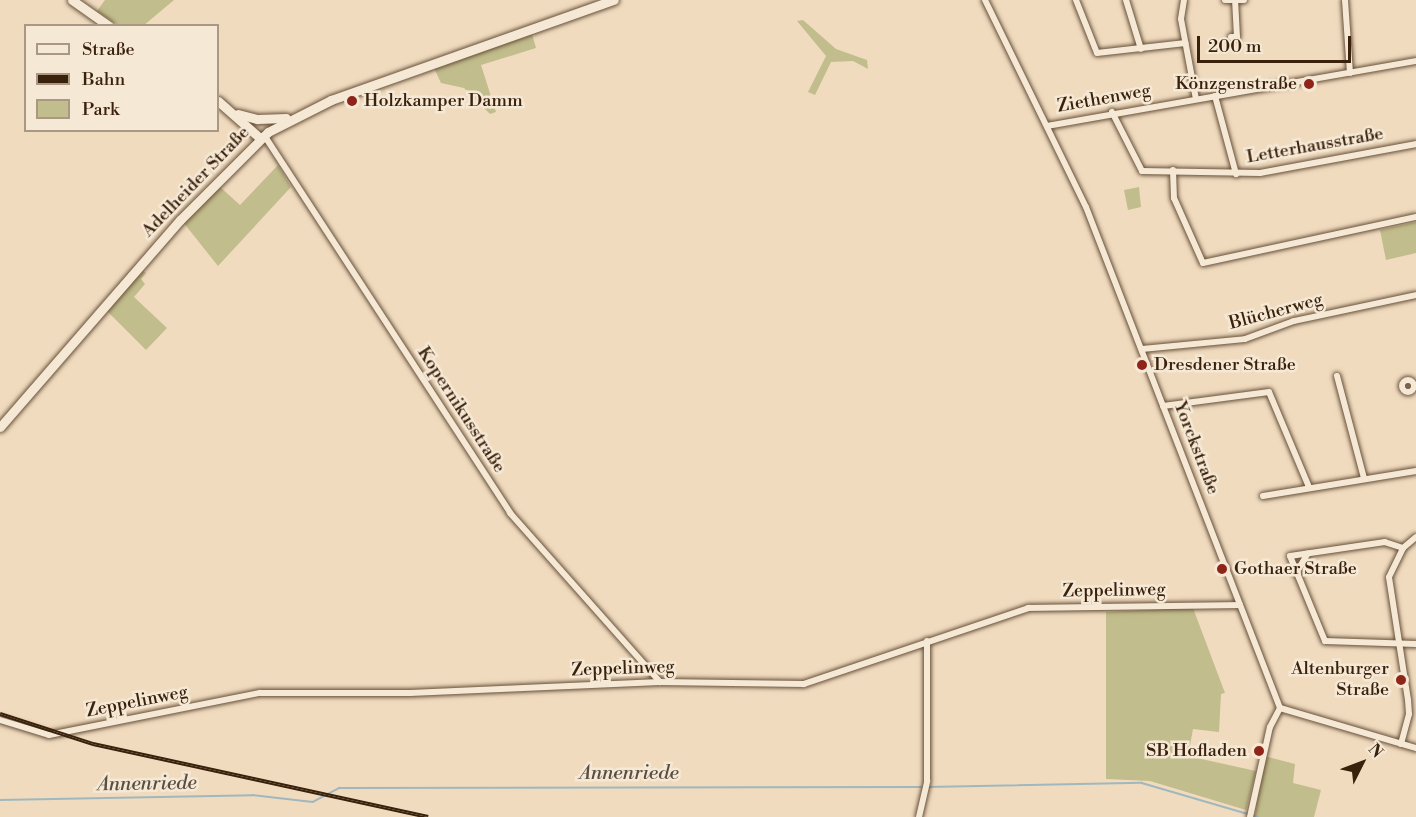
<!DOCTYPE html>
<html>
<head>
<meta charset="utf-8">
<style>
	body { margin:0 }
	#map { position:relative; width:1416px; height:817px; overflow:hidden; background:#f0dbbf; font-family:"Libre Bodoni",serif }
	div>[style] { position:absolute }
	.green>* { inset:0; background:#c2bd8c }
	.stream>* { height:1.5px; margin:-0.75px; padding:0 0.75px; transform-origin:0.75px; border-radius:0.75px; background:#a0b8bd }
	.roads { filter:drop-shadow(0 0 2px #675039) drop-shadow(0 0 2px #675039) }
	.street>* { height:6px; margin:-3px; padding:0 3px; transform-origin:3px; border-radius:3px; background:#f5e8d5 }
	.street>.ring { margin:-3px; padding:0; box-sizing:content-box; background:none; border:6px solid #f5e8d5; border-radius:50% }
	.secondary>* { height:9px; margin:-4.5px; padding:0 4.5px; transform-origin:4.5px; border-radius:4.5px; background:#f5e8d5 }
	.rail>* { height:4px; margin-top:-2px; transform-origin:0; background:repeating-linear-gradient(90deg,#f5e8d5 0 4.5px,#39210c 0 9px); box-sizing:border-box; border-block:2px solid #39210c }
	.dots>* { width:16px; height:16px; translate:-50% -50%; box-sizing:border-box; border:3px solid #f5e8d5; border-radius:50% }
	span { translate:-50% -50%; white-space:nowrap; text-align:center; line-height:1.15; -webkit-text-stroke:5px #f5e8d5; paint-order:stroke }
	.poi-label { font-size:18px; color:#39210c }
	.right { translate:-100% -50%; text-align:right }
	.left { translate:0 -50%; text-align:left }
	.street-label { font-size:18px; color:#39210c }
	.water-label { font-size:20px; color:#584e41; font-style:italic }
	.legend { position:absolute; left:24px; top:24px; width:195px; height:108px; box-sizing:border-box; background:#f5e8d5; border:2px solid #aa9885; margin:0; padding:8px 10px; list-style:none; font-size:18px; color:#39210c }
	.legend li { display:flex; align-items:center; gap:12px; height:30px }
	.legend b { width:30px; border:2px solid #aa9885 }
	.north { position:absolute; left:1332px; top:733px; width:60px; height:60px; -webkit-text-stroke:4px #f5e8d5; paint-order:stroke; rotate:48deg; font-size:16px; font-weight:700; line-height:24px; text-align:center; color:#39210c }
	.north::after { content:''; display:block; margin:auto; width:21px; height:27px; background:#39210c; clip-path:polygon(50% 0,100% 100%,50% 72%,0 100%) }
	.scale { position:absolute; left:1197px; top:36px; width:154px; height:27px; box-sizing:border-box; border:3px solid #39210c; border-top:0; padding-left:8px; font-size:18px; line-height:21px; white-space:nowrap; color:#39210c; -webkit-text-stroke:4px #f5e8d5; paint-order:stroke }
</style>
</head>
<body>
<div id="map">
	<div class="green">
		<div style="clip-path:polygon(105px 0,174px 0,143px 26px,118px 25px,97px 11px)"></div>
		<div style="clip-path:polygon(803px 20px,836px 49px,867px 60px,868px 69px,853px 61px,831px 62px,815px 95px,808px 92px,826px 56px,797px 21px)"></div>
		<div style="clip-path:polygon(532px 34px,536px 48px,481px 65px,496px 112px,490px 114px,464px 88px,441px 83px,433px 66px)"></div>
		<div style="clip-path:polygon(278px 165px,291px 187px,218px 266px,183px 222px,218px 185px,240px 205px)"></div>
		<div style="clip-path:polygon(1139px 187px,1141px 207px,1128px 210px,1124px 190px)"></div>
		<div style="clip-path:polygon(1416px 222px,1416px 253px,1386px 260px,1380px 230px)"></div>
		<div style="clip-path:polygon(142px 270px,146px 273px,141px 279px,145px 284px,134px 297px,167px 328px,146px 350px,107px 311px)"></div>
		<div style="clip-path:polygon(1193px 608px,1225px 693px,1221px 694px,1219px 732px,1193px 729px,1188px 756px,1256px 771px,1246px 810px,1150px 781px,1106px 779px,1106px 612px)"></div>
		<div style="clip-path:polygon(1264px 756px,1295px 764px,1293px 783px,1321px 790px,1314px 817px,1255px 817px)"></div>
	</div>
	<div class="stream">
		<div style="left:927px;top:787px;width:215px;rotate:-1.1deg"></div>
		<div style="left:1142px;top:783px;width:110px;rotate:16.3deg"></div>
		<div style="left:0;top:800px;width:253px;rotate:-1.1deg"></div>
		<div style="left:253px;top:795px;width:60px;rotate:6.7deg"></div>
		<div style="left:313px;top:802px;width:30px;rotate:-28deg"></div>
		<div style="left:339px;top:788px;width:583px;rotate:-0.1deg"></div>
		<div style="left:1252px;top:815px;width:6px;rotate:18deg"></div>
	</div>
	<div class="roads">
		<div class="street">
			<div style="left:985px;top:0;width:230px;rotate:64deg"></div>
			<div style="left:1086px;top:207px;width:537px;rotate:68.83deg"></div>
			<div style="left:1076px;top:0;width:57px;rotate:68.4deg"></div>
			<div style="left:1097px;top:53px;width:89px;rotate:-6.5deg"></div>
			<div style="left:1126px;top:0;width:51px;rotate:73deg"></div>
			<div style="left:1184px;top:0;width:19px;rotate:99deg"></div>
			<div style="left:1181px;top:19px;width:81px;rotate:79.4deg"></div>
			<div style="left:1225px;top:0;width:19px"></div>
			<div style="left:1345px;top:0;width:73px;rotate:86.1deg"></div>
			<div style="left:1231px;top:37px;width:6px"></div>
			<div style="left:1237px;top:37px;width:36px;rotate:-93deg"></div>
			<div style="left:1215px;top:96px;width:81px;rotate:74.9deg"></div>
			<div style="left:1112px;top:112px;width:66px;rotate:63deg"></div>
			<div style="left:1142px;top:171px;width:118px;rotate:1deg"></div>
			<div style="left:1260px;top:173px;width:159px;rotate:-10.5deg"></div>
			<div style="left:1047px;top:126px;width:375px;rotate:-10deg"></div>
			<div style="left:264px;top:135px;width:451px;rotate:56.9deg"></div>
			<div style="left:510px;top:513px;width:226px;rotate:48.4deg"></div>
			<div style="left:1173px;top:170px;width:28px;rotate:88deg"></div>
			<div style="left:1174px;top:198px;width:71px;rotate:66deg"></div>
			<div style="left:1203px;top:263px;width:218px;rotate:-12.2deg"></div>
			<div style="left:1142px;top:349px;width:103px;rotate:-5.5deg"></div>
			<div style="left:1245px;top:339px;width:52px;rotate:-20.2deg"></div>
			<div style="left:1294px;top:321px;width:125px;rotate:-12deg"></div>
			<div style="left:1337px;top:376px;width:106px;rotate:75.2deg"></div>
			<div class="ring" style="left:1402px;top:380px;width:6px;height:6px"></div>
			<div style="left:1163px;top:406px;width:107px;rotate:-7.5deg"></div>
			<div style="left:1269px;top:392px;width:103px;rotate:67.2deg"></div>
			<div style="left:1263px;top:496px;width:155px;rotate:-9.3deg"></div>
			<div style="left:1403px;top:548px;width:19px;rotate:-162deg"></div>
			<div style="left:1385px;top:542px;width:96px;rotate:171.6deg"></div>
			<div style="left:1290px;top:556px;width:92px;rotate:67.6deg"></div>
			<div style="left:1325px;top:641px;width:91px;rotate:1.9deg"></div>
			<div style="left:1296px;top:573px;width:23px;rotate:-59deg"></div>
			<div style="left:1280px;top:708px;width:142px;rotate:16.4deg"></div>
			<div style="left:0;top:720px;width:51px;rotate:17deg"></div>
			<div style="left:49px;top:735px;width:215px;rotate:-11.3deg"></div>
			<div style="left:260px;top:693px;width:150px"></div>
			<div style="left:410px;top:693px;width:250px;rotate:-2.5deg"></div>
			<div style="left:660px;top:682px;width:144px;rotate:0.8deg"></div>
			<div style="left:804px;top:684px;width:237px;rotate:-18.7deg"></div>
			<div style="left:1028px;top:608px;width:212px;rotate:-0.8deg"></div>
			<div style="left:1401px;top:744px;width:31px;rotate:-75deg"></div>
			<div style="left:1409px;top:714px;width:14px;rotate:-94deg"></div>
			<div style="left:1408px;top:700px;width:124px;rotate:-98.8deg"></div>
			<div style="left:1389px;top:577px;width:32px;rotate:-64deg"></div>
			<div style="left:1403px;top:548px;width:17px;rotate:-40deg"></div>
			<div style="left:919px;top:817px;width:37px;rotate:-77deg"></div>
			<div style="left:927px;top:781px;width:140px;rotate:-90deg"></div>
			<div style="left:1250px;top:817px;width:92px;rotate:-77.5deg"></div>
			<div style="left:1270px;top:727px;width:21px;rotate:-62deg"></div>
		</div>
		<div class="secondary">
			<div style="left:72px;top:0;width:45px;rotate:35.1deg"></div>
			<div style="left:218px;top:101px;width:56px;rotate:41.4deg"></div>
			<div style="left:238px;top:114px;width:20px;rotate:15deg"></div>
			<div style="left:257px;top:119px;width:29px;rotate:-2deg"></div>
			<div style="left:0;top:427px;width:274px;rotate:-49deg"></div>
			<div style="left:180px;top:220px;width:124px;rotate:-45deg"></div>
			<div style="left:268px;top:132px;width:71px;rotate:-26.9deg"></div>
			<div style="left:331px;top:100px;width:300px;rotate:-19.5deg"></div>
		</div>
	</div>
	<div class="rail">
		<div style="left:0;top:714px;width:98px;rotate:17.9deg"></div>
		<div style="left:93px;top:744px;width:343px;rotate:12.3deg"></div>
	</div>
	<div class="dots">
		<div style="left:1309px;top:84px;background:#8f2418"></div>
		<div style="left:352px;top:101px;background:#8f2418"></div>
		<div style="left:1142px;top:365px;background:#8f2418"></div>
		<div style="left:1222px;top:569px;background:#8f2418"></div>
		<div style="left:1401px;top:680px;background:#8f2418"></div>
		<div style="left:1259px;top:751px;background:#8f2418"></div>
	</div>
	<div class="poi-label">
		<span class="right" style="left:1297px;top:84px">Könzgenstraße</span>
		<span class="left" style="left:364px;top:101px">Holzkamper Damm</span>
		<span class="left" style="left:1154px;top:365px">Dresdener Straße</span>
		<span class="left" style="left:1234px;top:569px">Gothaer Straße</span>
		<span class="right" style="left:1389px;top:680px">Altenburger<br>Straße</span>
		<span class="right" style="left:1247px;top:751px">SB Hofladen</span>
	</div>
	<div class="street-label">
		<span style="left:1104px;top:99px;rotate:-10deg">Ziethenweg</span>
		<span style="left:1315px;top:146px;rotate:-10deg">Letterhausstraße</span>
		<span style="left:196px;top:182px;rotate:-46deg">Adelheider Straße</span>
		<span style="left:1276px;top:312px;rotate:-15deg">Blücherweg</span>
		<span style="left:461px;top:410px;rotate:57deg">Kopernikusstraße</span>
		<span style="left:1196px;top:448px;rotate:69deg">Yorckstraße</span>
		<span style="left:1114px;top:591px;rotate:-1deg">Zeppelinweg</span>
		<span style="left:623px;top:669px;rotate:-2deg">Zeppelinweg</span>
		<span style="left:137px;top:702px;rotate:-11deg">Zeppelinweg</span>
	</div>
	<div class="water-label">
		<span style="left:629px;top:773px">Annenriede</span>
		<span style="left:147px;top:784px;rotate:-1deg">Annenriede</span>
	</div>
	<ul class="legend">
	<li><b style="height:8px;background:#f5e8d5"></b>Straße</li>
	<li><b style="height:8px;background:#39210c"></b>Bahn</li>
	<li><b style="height:16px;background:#c2bd8c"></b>Park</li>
	</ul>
	<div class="north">N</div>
	<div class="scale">200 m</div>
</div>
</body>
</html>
